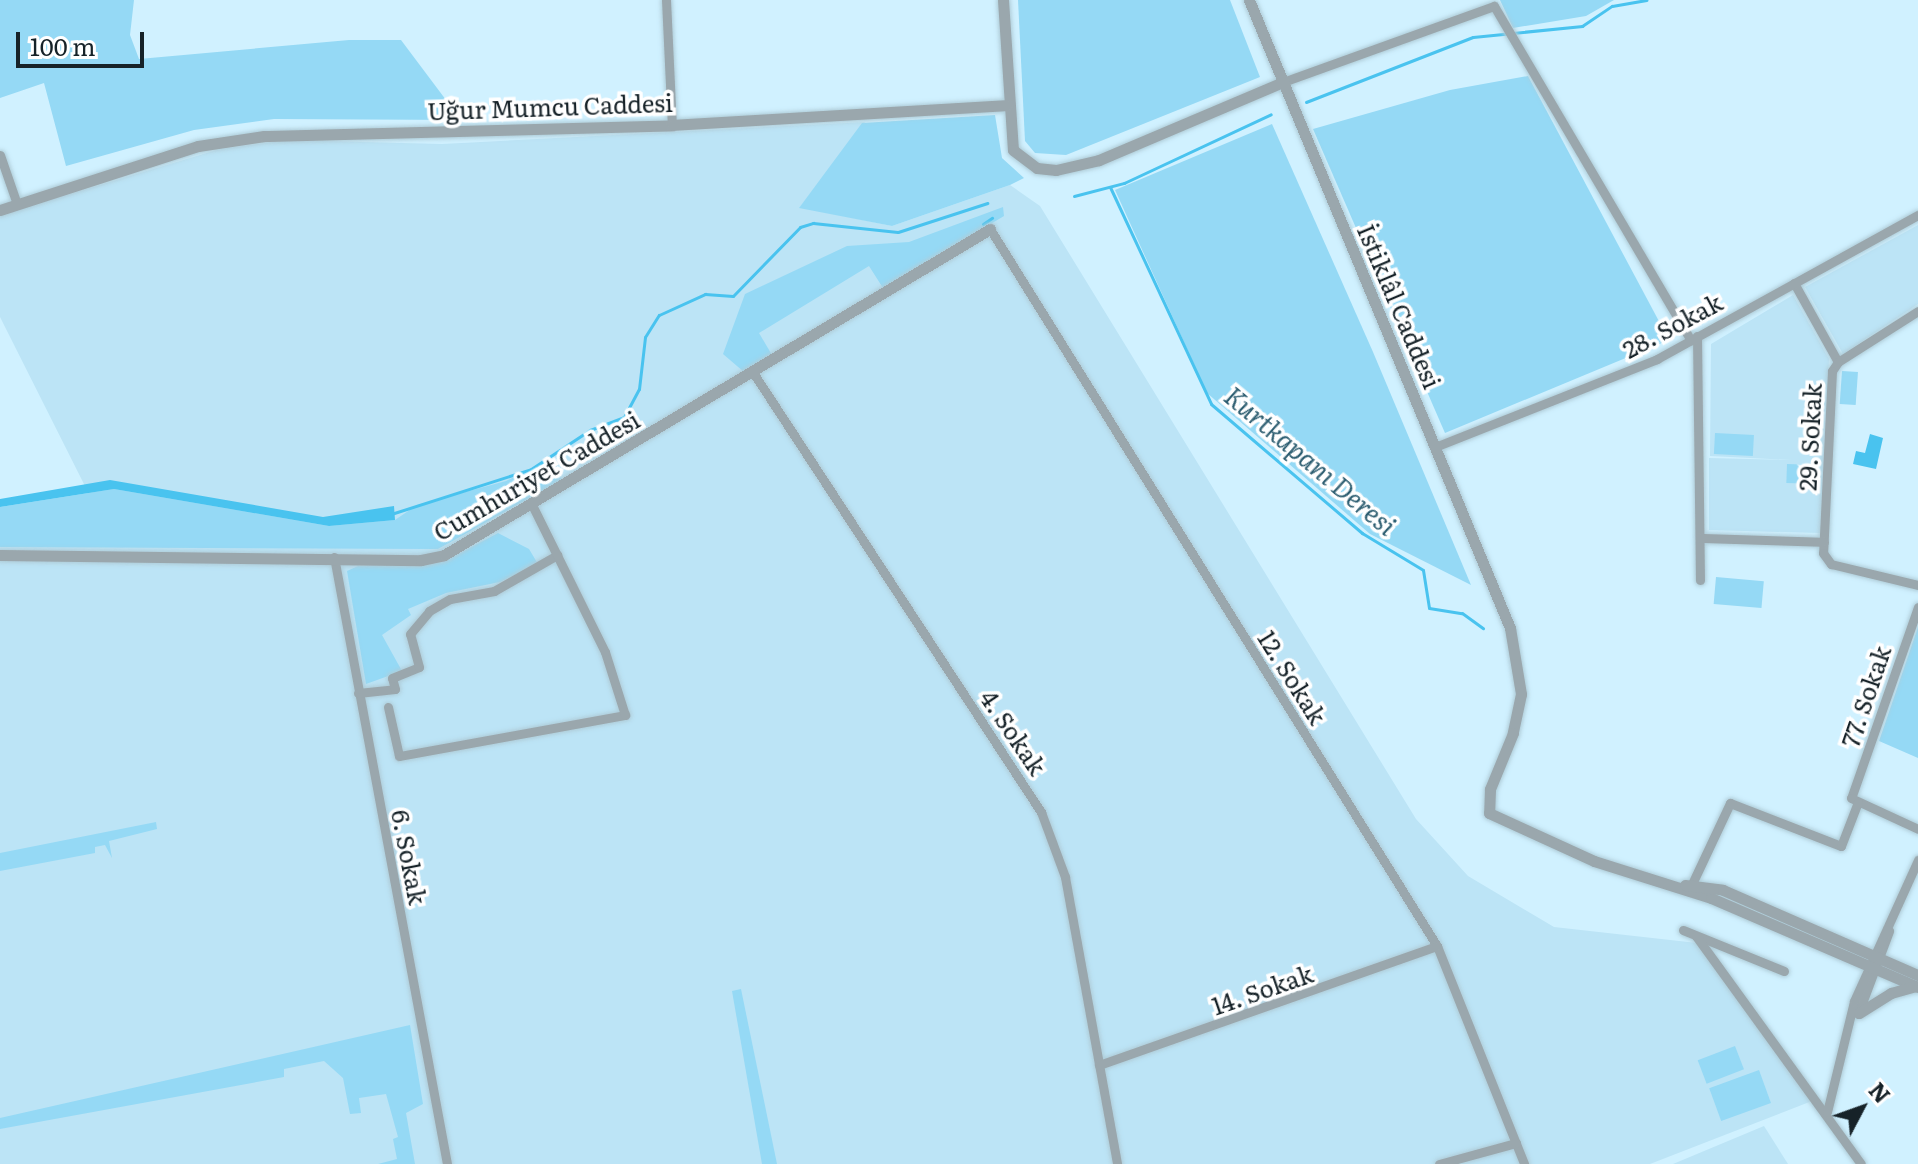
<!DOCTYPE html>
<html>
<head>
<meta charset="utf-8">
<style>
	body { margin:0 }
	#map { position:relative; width:1918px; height:1164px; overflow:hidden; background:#d0f1ff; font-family:Literata,serif }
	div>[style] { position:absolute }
	.built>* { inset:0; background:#bce4f6 }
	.green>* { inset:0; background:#95d9f5; transform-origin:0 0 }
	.water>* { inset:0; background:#49c3ef }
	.stream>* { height:3px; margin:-1.5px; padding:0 1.5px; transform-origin:1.5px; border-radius:1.5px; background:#49c3ef }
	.roads { filter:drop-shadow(0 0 2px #afccd8) drop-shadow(0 0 2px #afccd8) }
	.minor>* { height:9px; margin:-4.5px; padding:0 4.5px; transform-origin:4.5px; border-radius:4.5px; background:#9aa7ad }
	.tertiary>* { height:11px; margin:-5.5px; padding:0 5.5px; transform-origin:5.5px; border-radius:5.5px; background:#9aa7ad }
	span { translate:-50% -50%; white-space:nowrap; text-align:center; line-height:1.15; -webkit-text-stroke:7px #fff; paint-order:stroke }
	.street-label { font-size:24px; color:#162228 }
	.water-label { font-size:26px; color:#2d5e71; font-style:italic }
	.north { position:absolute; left:1822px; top:1068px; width:80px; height:80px; -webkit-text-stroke:6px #fff; paint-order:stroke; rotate:49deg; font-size:22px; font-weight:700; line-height:32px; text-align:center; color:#162228 }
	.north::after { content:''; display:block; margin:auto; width:28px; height:36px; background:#162228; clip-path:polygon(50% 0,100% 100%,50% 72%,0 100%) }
	.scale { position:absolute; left:16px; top:32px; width:128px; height:36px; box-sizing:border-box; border:4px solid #162228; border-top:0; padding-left:10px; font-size:24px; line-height:28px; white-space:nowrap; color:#162228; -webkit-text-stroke:6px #fff; paint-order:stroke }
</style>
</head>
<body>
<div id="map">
	<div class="built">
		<div style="clip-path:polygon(865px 122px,800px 207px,892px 226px,1010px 185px,1040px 206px,1416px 819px,1468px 876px,1554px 927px,1697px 943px,1812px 1101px,1650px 1164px,0 1164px,0 540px,92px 500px,0 317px,0 215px,220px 149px,287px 140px,442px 144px)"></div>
		<div style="clip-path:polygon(1918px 225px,1918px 304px,1843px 354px,1805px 287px)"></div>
		<div style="clip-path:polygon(1793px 295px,1829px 359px,1820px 533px,1709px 530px,1709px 458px,1792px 460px,1710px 456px,1711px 344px)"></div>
		<div style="clip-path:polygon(1764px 1126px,1788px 1164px,1673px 1164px)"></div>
	</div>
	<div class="green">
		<div style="clip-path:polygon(0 0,134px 0,130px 35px,139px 59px,349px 40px,401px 40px,461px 120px,274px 119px,194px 130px,66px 166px,44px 83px,0 98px)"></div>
		<div style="clip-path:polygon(1018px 0,1230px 0,1260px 77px,1066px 155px,1035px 153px,1025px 141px)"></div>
		<div style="clip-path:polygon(1500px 0,1614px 0,1586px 16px,1513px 28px)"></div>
		<div style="clip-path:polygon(1528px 76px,1669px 340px,1445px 433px,1313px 129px,1450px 90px)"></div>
		<div style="clip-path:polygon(995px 115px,1002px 158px,1024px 178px,1010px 185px,892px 226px,799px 208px,862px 123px)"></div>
		<div style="clip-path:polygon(1272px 124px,1373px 352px,1471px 585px,1370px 534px,1207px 393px,1115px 190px)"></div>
		<div style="clip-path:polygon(1003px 207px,1004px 216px,883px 288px,869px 266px,759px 333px,772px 355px,744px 372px,723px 354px,745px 294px,847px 246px,909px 242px)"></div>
		<div style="left:1842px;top:371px;width:16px;height:33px;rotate:4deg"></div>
		<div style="left:1715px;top:433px;width:39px;height:21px;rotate:3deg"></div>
		<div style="clip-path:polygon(552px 459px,562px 480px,438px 549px,0 547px,0 507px,114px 489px,329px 526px,395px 520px,417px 505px,506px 481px)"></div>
		<div style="left:1787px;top:464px;width:32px;height:19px;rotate:2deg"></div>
		<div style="clip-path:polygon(498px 533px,529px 549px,538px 564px,500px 582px,446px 593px,408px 609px,411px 615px,382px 635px,402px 671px,366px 684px,347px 571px,358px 566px,445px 561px)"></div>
		<div style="left:1716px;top:577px;width:48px;height:27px;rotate:5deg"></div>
		<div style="clip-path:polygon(1918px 627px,1918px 758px,1879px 741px)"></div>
		<div style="clip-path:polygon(156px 822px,157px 829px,109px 841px,112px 858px,105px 845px,95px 847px,95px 853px,0 871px,0 853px)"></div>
		<div style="clip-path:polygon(741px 989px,777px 1164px,762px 1164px,732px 991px)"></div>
		<div style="clip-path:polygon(410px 1025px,423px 1104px,406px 1113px,415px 1164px,378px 1164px,397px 1159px,393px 1139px,398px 1137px,386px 1094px,359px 1098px,361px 1113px,350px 1114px,343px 1078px,324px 1061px,284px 1069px,284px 1077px,0 1129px,0 1118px)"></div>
		<div style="left:1735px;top:1046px;width:25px;height:40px;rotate:69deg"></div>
		<div style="left:1759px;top:1070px;width:35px;height:53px;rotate:70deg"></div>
	</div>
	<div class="water">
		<div style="clip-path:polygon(1870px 434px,1883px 438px,1876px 469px,1853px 464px,1856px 451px,1865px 453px)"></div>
		<div style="clip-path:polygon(110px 480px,323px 517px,394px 506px,395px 520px,329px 526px,114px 489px,0 507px,0 499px)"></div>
	</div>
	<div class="stream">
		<div style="left:1306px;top:102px;width:179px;rotate:-21.3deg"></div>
		<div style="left:1473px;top:37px;width:110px;rotate:-5.8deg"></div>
		<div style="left:1582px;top:26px;width:36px;rotate:-34deg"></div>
		<div style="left:1612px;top:6px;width:35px;rotate:-10deg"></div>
		<div style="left:1110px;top:187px;width:239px;rotate:65deg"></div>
		<div style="left:1211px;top:404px;width:199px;rotate:40.5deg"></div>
		<div style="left:1362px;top:533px;width:71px;rotate:31.2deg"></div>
		<div style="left:1423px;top:570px;width:38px;rotate:81deg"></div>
		<div style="left:1429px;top:608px;width:33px;rotate:9deg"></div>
		<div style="left:1462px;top:613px;width:26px;rotate:36deg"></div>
		<div style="left:1074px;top:196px;width:52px;rotate:-14.6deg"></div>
		<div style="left:1124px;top:183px;width:162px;rotate:-25.1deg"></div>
		<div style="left:983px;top:224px;width:11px;rotate:-34deg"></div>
		<div style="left:391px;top:514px;width:147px;rotate:-17.8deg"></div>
		<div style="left:531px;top:469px;width:71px;rotate:-33.5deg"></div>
		<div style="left:590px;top:430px;width:36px;rotate:-21deg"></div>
		<div style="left:624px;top:417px;width:32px;rotate:-62deg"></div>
		<div style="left:639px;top:389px;width:52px;rotate:-83.4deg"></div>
		<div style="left:645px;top:337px;width:26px;rotate:-58deg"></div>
		<div style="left:659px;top:315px;width:51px;rotate:-24.5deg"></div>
		<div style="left:705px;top:294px;width:28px;rotate:4deg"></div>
		<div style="left:733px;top:296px;width:96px;rotate:-45.8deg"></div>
		<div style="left:800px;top:227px;width:14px;rotate:-17deg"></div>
		<div style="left:813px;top:223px;width:85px;rotate:6deg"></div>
		<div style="left:898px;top:232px;width:94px;rotate:-18deg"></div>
	</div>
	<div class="roads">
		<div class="minor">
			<div style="left:666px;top:0;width:125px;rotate:87.3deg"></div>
			<div style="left:1283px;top:82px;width:224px;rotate:-19.8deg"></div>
			<div style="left:1494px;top:6px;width:388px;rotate:59.5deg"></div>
			<div style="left:0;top:155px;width:52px;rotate:70.9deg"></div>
			<div style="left:990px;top:229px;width:845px;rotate:58.06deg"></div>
			<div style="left:1437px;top:946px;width:235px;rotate:68.2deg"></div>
			<div style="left:1794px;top:283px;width:90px;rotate:60.9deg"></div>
			<div style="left:1918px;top:311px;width:95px;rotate:147.5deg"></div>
			<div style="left:1838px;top:362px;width:11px;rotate:124deg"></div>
			<div style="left:1832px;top:371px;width:182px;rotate:92.8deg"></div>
			<div style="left:1823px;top:553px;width:14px;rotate:54deg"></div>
			<div style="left:1831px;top:564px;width:89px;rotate:13.6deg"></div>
			<div style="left:1697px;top:336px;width:244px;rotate:89.3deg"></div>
			<div style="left:754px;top:374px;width:524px;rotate:56.77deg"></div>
			<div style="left:1041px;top:812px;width:69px;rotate:69.7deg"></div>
			<div style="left:1065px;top:877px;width:292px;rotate:79.7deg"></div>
			<div style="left:1435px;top:447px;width:239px;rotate:-21.6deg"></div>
			<div style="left:1657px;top:359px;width:298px;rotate:-28.9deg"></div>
			<div style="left:1700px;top:538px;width:124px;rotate:1.8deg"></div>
			<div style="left:334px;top:557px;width:617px;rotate:79.45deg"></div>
			<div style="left:1918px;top:607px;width:202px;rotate:109.3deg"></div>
			<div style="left:1851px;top:798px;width:74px;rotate:24.8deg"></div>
			<div style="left:358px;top:693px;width:37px;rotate:-6deg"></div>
			<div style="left:395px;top:689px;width:11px;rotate:-105deg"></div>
			<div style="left:392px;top:678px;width:29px;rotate:-22deg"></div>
			<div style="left:419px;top:667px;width:34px;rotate:-105deg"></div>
			<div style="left:410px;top:634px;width:30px;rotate:-50deg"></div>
			<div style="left:429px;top:611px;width:24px;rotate:-30deg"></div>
			<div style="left:450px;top:599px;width:45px;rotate:-10.3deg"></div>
			<div style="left:494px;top:591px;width:73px;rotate:-29.7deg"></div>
			<div style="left:388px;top:707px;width:50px;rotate:77.3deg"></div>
			<div style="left:399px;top:756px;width:230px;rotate:-10.3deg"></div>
			<div style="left:625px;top:715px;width:66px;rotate:-107.6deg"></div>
			<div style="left:605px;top:652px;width:164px;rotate:-116.4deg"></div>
			<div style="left:1691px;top:886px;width:92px;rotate:-64.8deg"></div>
			<div style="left:1730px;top:803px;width:119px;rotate:21.2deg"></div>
			<div style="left:1841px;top:846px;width:47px;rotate:-68.9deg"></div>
			<div style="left:1683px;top:930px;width:109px;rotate:22.1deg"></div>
			<div style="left:1696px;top:936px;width:281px;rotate:54.1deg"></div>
			<div style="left:1858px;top:1014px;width:89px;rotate:-69.5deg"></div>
			<div style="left:1099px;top:1065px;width:358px;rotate:-19.4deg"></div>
			<div style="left:1827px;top:1112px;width:114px;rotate:-76.3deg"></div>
			<div style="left:1854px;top:1001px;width:155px;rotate:-65.6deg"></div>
			<div style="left:1439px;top:1164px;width:80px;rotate:-15.3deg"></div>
		</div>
		<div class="tertiary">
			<div style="left:1003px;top:0;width:150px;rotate:86.2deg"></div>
			<div style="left:1013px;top:150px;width:30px;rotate:37deg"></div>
			<div style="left:1037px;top:168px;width:19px;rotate:6deg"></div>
			<div style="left:1056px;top:170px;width:44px;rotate:-13.1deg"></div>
			<div style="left:1099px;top:160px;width:200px;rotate:-23deg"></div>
			<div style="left:1249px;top:0;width:680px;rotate:67.43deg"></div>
			<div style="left:1510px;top:628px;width:67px;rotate:80.5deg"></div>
			<div style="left:1521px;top:694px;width:40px;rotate:102deg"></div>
			<div style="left:1513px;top:733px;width:61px;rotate:112.3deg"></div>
			<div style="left:1490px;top:789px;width:24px;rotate:92deg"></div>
			<div style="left:1489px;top:813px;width:115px;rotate:24.6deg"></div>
			<div style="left:1594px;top:861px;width:123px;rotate:17.5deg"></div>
			<div style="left:1711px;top:898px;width:225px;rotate:23.3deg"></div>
			<div style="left:0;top:210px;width:208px;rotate:-17.9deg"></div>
			<div style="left:198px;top:146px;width:67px;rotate:-8.6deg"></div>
			<div style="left:264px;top:136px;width:408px;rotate:-1.5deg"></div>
			<div style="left:672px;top:125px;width:336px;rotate:-3.4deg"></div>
			<div style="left:0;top:555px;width:421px;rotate:0.7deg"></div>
			<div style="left:421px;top:560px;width:24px;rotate:-12deg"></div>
			<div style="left:444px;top:555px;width:636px;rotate:-30.84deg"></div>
			<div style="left:1685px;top:885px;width:38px;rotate:7deg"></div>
			<div style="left:1723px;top:890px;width:213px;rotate:23.6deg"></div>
			<div style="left:1859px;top:1013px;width:38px;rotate:-32deg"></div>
			<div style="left:1891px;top:993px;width:25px;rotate:-16deg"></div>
		</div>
	</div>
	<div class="street-label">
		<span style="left:550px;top:106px;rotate:-2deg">Uğur Mumcu Caddesi</span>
		<span style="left:1400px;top:306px;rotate:67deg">İstiklâl Caddesi</span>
		<span style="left:1672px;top:325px;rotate:-28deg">28. Sokak</span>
		<span style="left:1809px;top:437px;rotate:-87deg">29. Sokak</span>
		<span style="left:536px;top:475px;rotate:-30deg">Cumhuriyet Caddesi</span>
		<span style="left:1293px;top:677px;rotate:58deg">12. Sokak</span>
		<span style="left:1865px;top:696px;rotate:-71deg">77. Sokak</span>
		<span style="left:1014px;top:732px;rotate:56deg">4. Sokak</span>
		<span style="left:410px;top:857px;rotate:79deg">6. Sokak</span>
		<span style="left:1262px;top:989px;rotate:-19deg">14. Sokak</span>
	</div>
	<div class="water-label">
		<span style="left:1311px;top:460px;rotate:40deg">Kurtkapanı Deresi</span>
	</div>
	<div class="north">N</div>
	<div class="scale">100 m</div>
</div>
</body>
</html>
